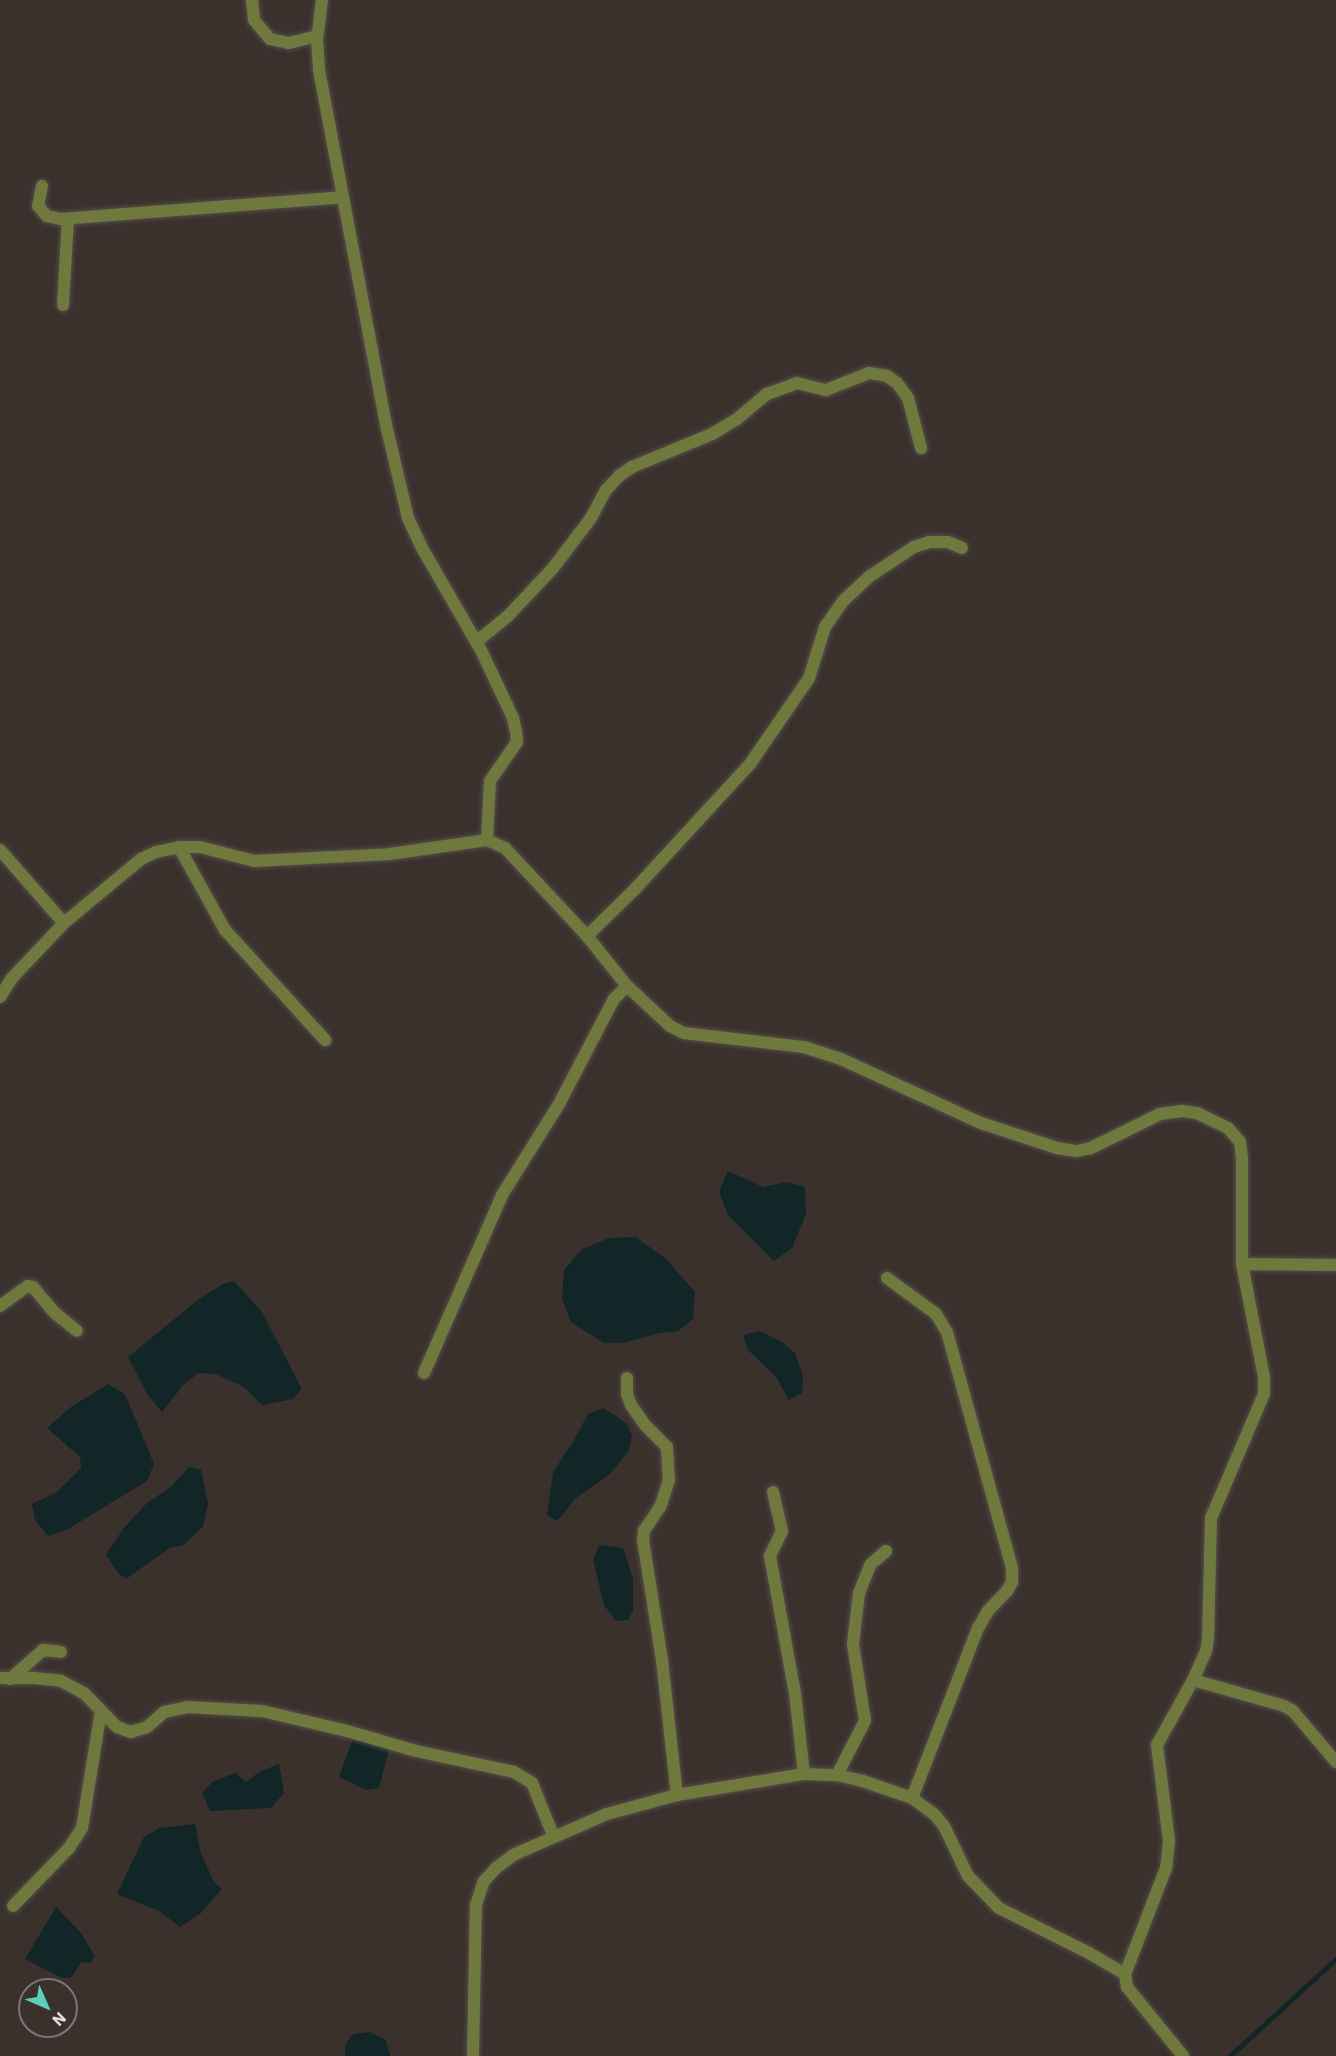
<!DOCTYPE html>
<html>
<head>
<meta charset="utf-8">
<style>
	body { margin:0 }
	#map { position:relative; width:1336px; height:2056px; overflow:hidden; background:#3a312d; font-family:"IBM Plex Sans",sans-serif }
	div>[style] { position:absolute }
	.water>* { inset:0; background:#122527 }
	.stream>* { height:4.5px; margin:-2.25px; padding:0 2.25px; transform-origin:2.25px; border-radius:2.25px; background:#122527 }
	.roads { filter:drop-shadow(0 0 2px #564d49) drop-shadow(0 0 2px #564d49) }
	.street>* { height:12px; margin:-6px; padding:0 6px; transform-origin:6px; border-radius:6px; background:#70793d }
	span { translate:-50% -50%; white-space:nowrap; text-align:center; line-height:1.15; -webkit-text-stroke:4.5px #3a312d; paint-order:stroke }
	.north { position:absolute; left:18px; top:1978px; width:60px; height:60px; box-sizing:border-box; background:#3a312d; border:2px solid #7f7774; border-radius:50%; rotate:135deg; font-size:16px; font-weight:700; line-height:24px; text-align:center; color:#e7e1de }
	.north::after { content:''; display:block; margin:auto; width:21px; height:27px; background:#5cceba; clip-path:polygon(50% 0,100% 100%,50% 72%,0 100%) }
</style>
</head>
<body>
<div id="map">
	<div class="water">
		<div style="clip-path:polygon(728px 1171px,763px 1187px,787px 1182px,805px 1187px,806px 1214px,792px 1248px,774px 1261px,728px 1215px,719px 1192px)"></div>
		<div style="clip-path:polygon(635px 1237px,665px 1258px,695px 1292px,693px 1319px,678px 1331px,660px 1333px,623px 1343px,604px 1343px,571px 1322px,562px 1299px,564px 1270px,582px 1249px,609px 1238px)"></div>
		<div style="clip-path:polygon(234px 1281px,262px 1312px,302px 1389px,293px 1399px,262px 1405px,244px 1387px,216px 1374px,199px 1373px,184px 1384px,162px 1412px,148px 1395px,128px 1357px,199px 1299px,225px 1283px)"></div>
		<div style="clip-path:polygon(760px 1331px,782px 1342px,795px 1353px,803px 1376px,802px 1393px,789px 1400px,776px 1377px,748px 1350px,743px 1335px)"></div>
		<div style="clip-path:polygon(108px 1384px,125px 1394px,154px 1464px,147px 1481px,68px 1529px,48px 1536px,35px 1520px,32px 1504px,57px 1492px,81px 1468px,80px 1457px,47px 1428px,71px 1407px)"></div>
		<div style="clip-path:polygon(604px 1408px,627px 1424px,632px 1436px,628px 1452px,610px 1474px,576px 1498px,557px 1521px,547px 1515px,553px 1472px,573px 1442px,588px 1414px)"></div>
		<div style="clip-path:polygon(189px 1467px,201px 1470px,208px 1504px,203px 1527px,182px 1546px,171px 1547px,126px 1579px,118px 1573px,106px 1555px,123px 1529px,146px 1504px,172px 1486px)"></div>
		<div style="clip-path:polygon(600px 1545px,623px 1548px,633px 1578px,633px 1611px,628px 1620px,616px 1621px,604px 1605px,593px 1559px)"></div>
		<div style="clip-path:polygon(357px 1737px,389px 1749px,379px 1788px,366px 1790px,339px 1777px,352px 1741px)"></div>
		<div style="clip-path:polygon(279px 1764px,284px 1793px,271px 1808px,210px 1811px,202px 1793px,212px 1782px,235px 1773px,246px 1782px,259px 1772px)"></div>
		<div style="clip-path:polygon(195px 1824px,201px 1854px,214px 1882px,222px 1889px,200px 1914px,180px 1927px,159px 1911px,117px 1894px,144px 1837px,160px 1828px)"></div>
		<div style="clip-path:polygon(56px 1907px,82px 1934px,95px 1957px,90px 1963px,81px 1962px,71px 1978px,62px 1978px,25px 1959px)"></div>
		<div style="clip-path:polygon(369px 2032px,386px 2040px,390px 2056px,345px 2056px,345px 2045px,353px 2034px)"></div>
	</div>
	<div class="stream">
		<div style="left:1230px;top:2056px;width:144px;rotate:-42.5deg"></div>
	</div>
	<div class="roads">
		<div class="street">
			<div style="left:252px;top:0;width:20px;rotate:84deg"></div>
			<div style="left:254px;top:20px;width:25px;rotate:50deg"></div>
			<div style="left:270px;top:39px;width:19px;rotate:12deg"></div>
			<div style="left:289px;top:43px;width:29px;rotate:-14deg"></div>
			<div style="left:322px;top:0;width:40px;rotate:97.1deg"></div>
			<div style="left:317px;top:40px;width:30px;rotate:86deg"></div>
			<div style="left:319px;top:70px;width:365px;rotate:79.3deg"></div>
			<div style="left:387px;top:429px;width:91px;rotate:76.7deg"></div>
			<div style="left:408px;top:518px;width:33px;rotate:65deg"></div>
			<div style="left:422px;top:548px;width:118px;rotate:60deg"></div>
			<div style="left:481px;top:650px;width:75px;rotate:64.8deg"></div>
			<div style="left:513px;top:718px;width:14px;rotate:78deg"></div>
			<div style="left:516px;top:732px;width:10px;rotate:84deg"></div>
			<div style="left:517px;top:742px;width:47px;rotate:124.7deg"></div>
			<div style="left:490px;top:781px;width:59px;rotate:92.9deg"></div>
			<div style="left:42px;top:186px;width:20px;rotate:101deg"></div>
			<div style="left:38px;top:206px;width:13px;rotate:48deg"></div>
			<div style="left:47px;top:216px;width:13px;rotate:13deg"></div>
			<div style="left:60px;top:219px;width:284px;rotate:-4.4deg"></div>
			<div style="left:63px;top:305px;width:86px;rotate:-86.7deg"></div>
			<div style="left:476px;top:642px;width:41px;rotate:-39.1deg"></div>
			<div style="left:508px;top:616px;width:66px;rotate:-46.8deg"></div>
			<div style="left:553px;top:568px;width:63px;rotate:-52.8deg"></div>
			<div style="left:591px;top:518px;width:32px;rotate:-62deg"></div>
			<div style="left:606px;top:490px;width:19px;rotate:-47deg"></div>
			<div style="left:619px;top:476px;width:16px;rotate:-35deg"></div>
			<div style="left:632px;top:467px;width:87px;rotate:-22.4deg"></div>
			<div style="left:712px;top:434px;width:29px;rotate:-31deg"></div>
			<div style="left:737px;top:419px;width:39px;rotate:-40deg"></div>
			<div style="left:767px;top:394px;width:32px;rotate:-20deg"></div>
			<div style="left:797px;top:383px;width:30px;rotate:14deg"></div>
			<div style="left:826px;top:390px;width:46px;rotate:-21.6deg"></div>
			<div style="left:869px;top:373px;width:18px;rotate:9deg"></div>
			<div style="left:887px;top:376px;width:12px;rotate:35deg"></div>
			<div style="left:897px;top:383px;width:19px;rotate:54deg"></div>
			<div style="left:908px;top:398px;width:52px;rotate:75.4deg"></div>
			<div style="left:179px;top:847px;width:95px;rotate:61deg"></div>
			<div style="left:225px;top:930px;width:149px;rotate:47.7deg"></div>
			<div style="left:0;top:850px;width:97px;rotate:48.8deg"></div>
			<div style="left:587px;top:936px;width:67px;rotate:-44.4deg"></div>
			<div style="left:635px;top:889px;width:170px;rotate:-47.4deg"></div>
			<div style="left:750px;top:764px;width:104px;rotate:-55.5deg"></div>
			<div style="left:809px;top:678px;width:53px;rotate:-72.6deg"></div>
			<div style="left:825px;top:627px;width:32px;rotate:-55deg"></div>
			<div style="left:843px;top:601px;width:37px;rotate:-43deg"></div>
			<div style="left:870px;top:576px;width:53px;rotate:-33.4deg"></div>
			<div style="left:914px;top:547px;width:16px;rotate:-18deg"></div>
			<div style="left:929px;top:542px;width:19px"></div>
			<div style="left:948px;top:542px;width:15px;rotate:23deg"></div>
			<div style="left:0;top:997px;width:22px;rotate:-58deg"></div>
			<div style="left:12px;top:978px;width:76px;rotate:-46.6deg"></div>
			<div style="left:64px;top:923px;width:100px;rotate:-39.7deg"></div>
			<div style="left:141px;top:859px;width:17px;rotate:-25deg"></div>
			<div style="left:156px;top:852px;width:24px;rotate:-12deg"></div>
			<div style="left:179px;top:847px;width:21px"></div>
			<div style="left:200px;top:847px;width:56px;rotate:14.5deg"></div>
			<div style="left:254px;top:861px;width:136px;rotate:-2.9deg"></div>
			<div style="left:390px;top:854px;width:98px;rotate:-8.2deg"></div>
			<div style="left:487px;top:840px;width:20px;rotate:24deg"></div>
			<div style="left:505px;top:848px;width:120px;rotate:47deg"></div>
			<div style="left:587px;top:936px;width:64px;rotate:51.3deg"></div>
			<div style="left:627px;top:986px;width:59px;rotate:42.9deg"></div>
			<div style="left:670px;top:1026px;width:16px;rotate:27deg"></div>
			<div style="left:684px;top:1033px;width:121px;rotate:6.7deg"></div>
			<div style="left:804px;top:1047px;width:39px;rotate:18deg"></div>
			<div style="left:841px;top:1059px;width:154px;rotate:24.6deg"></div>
			<div style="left:981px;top:1123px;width:80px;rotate:18.2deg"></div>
			<div style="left:1057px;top:1148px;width:20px;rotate:9deg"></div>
			<div style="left:1077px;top:1151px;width:14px;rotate:-12deg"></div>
			<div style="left:1091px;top:1148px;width:77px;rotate:-26.2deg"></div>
			<div style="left:1160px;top:1114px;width:22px;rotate:-8deg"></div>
			<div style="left:1182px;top:1111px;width:15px;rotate:8deg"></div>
			<div style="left:1197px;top:1113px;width:34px;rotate:26deg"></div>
			<div style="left:1228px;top:1128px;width:18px;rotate:49deg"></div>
			<div style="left:1240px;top:1142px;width:17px;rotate:83deg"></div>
			<div style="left:1242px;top:1159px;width:105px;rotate:90deg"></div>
			<div style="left:1242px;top:1264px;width:115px;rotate:79deg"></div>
			<div style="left:1264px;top:1377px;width:17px;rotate:90deg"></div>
			<div style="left:1264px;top:1394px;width:135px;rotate:113.1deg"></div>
			<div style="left:1211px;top:1518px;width:121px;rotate:91.4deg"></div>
			<div style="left:1208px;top:1639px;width:12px;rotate:99deg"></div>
			<div style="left:1206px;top:1651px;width:32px;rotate:114deg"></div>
			<div style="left:1193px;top:1680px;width:74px;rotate:119deg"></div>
			<div style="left:1157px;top:1745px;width:97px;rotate:82.9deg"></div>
			<div style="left:1169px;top:1841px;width:27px;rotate:96deg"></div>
			<div style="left:1166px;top:1868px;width:114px;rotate:111.1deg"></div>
			<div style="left:1125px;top:1974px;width:13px;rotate:81deg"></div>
			<div style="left:1127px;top:1987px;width:89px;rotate:50.9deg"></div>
			<div style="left:1242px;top:1264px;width:94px;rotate:0.6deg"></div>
			<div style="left:887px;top:1278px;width:61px;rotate:36.3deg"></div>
			<div style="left:936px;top:1314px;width:21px;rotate:59deg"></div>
			<div style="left:947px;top:1332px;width:245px;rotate:74.6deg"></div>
			<div style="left:1012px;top:1568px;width:14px;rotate:90deg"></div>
			<div style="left:1012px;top:1582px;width:10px;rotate:119deg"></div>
			<div style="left:1007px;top:1591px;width:28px;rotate:134deg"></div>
			<div style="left:988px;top:1611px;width:20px;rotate:120deg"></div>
			<div style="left:978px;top:1628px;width:182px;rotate:111.2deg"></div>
			<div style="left:0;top:1306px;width:34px;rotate:-36deg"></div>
			<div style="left:28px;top:1286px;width:5px;rotate:11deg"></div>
			<div style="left:33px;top:1287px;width:34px;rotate:50deg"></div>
			<div style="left:55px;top:1313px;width:28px;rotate:39deg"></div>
			<div style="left:424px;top:1373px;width:194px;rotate:-66.3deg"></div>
			<div style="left:502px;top:1195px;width:107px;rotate:-57.9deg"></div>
			<div style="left:559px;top:1104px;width:119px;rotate:-62.4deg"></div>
			<div style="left:614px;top:999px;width:18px;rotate:-45deg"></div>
			<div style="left:627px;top:1378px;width:16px;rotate:90deg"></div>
			<div style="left:627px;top:1394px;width:12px;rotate:70deg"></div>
			<div style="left:631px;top:1405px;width:24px;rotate:55deg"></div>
			<div style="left:645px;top:1425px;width:31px;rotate:45deg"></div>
			<div style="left:667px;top:1447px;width:33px;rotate:87deg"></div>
			<div style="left:669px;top:1480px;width:28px;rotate:108deg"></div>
			<div style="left:660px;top:1507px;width:29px;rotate:124deg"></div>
			<div style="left:644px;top:1531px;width:9px;rotate:96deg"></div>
			<div style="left:643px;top:1540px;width:121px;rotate:81deg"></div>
			<div style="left:662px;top:1660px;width:136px;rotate:83.7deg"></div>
			<div style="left:773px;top:1492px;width:40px;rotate:77deg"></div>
			<div style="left:782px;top:1531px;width:28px;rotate:116deg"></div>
			<div style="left:770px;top:1556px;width:139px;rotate:79.7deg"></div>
			<div style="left:795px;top:1693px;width:81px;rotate:83.7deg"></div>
			<div style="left:0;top:1678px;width:34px"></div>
			<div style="left:34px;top:1678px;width:27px;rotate:6deg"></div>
			<div style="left:61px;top:1681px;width:26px;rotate:28deg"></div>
			<div style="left:84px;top:1693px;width:47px;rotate:45.9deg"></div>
			<div style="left:117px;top:1727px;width:15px;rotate:20deg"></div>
			<div style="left:131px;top:1732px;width:17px;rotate:-17deg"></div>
			<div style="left:147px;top:1727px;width:23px;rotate:-41deg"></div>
			<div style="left:164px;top:1712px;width:24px;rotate:-12deg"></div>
			<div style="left:187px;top:1707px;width:75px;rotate:3.1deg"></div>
			<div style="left:262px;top:1711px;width:87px;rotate:13.2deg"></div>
			<div style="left:347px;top:1731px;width:72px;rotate:16.2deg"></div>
			<div style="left:416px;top:1751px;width:100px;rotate:12.1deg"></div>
			<div style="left:514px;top:1772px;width:21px;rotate:31deg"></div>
			<div style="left:532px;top:1783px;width:56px;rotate:68deg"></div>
			<div style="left:10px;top:1679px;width:44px;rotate:-41.3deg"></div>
			<div style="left:43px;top:1650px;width:18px;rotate:6deg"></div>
			<div style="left:1193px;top:1680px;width:95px;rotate:15.9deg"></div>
			<div style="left:1284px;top:1706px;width:10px;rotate:29deg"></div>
			<div style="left:1293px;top:1711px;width:67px;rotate:49.9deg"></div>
			<div style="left:837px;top:1775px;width:61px;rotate:-62.6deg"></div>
			<div style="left:865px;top:1721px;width:78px;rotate:-98.9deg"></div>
			<div style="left:853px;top:1644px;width:51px;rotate:-83.3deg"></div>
			<div style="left:859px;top:1593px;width:31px;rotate:-68deg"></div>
			<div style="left:871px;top:1564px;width:20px;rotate:-41deg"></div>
			<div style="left:13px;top:1906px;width:81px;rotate:-46deg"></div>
			<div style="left:69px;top:1848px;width:24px;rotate:-57deg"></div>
			<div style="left:82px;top:1828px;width:119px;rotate:-80.8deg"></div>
			<div style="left:473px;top:2056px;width:151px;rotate:-88.9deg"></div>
			<div style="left:476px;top:1905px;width:25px;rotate:-72deg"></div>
			<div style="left:484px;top:1881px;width:18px;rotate:-47deg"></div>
			<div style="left:496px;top:1868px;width:21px;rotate:-37deg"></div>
			<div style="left:513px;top:1855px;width:103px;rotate:-23.6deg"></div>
			<div style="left:607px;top:1814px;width:73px;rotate:-15.2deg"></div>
			<div style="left:677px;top:1795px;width:129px;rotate:-9.4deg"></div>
			<div style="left:804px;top:1774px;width:33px;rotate:2deg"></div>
			<div style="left:837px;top:1775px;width:27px;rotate:13deg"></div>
			<div style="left:863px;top:1781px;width:52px;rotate:19.1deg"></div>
			<div style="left:912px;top:1798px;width:27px;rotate:36deg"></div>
			<div style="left:934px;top:1814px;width:16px;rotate:50deg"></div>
			<div style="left:944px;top:1826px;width:55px;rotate:64.4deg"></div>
			<div style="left:968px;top:1876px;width:45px;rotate:45.9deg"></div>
			<div style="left:999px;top:1908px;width:101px;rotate:26.6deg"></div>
			<div style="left:1089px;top:1953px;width:42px;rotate:30.3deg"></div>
		</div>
	</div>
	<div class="north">N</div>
</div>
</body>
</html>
